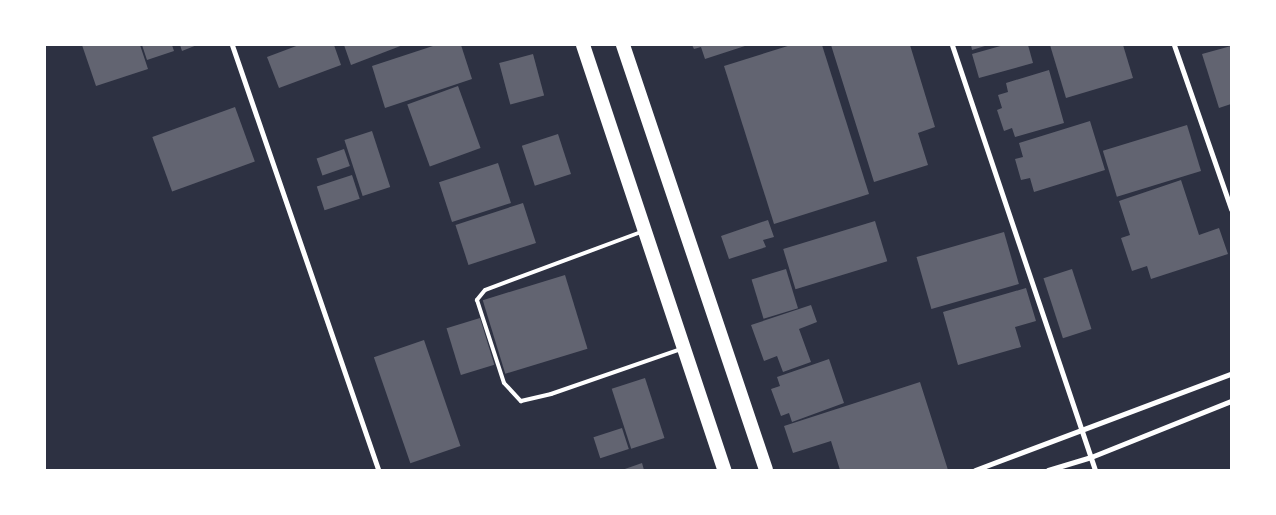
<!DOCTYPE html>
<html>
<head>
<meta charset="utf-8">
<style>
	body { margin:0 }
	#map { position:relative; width:1276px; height:515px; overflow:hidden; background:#2d3142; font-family:"Fira Sans",sans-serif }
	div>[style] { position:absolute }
	.building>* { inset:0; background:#626471; transform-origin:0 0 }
	.service>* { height:4px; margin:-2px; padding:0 2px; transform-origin:2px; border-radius:2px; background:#fff }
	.minor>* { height:5px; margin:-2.5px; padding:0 2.5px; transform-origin:2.5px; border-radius:2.5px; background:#fff }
	.trunk>* { height:14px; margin:-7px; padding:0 7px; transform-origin:7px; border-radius:7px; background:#fff }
	span { translate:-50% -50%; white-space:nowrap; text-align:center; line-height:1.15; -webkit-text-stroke:4px #fff; paint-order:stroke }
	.frame { position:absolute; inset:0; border:46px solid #fff; pointer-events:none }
</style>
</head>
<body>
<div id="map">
	<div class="building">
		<div style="clip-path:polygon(82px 45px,140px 45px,148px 69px,96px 86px)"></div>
		<div style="clip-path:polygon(142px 45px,172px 45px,174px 51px,147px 60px)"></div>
		<div style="clip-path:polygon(180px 45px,197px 45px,182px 51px)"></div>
		<div style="clip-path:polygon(299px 45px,334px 45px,341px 65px,279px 88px,267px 57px)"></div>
		<div style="clip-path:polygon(344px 45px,403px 45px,351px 65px)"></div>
		<div style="clip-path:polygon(436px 45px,461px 45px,472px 79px,385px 108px,372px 66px)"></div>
		<div style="clip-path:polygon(692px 45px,748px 45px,705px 59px,701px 47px,694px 49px)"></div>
		<div style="clip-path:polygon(791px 45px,822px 45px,869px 194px,774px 224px,724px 66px)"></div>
		<div style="clip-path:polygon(831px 45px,910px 45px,935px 127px,918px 133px,928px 165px,874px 182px)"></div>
		<div style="clip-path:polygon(971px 45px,988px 45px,972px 50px)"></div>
		<div style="clip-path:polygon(1004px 45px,1028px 45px,1033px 63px,979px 78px,972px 54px)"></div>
		<div style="clip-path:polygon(1050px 45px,1123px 45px,1133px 78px,1066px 98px)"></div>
		<div style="clip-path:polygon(1231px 46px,1231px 104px,1219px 108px,1202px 54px)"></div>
		<div style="left:533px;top:54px;width:43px;height:35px;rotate:75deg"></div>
		<div style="clip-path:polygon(1049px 70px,1064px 123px,1015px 137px,1012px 128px,1004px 131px,997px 110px,1002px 108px,998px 95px,1008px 92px,1006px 83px)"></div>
		<div style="left:458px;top:86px;width:66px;height:54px;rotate:70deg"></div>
		<div style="left:235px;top:107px;width:58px;height:88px;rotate:70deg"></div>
		<div style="clip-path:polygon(1090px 121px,1105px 170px,1034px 192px,1030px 178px,1021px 180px,1015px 159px,1023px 157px,1019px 143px)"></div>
		<div style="left:1187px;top:125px;width:48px;height:88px;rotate:73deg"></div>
		<div style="left:372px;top:131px;width:59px;height:29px;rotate:72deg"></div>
		<div style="left:558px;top:134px;width:42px;height:38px;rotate:72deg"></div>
		<div style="left:344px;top:149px;width:18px;height:29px;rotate:71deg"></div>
		<div style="left:498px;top:163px;width:42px;height:62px;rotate:72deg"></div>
		<div style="left:352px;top:175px;width:25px;height:37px;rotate:72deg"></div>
		<div style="clip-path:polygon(1181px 180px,1199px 235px,1219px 228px,1228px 254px,1151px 279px,1147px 266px,1132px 271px,1121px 238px,1130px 235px,1119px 201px)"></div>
		<div style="left:523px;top:203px;width:42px;height:71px;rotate:72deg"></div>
		<div style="clip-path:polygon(768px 220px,774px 237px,763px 240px,766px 247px,729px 259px,721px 236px)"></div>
		<div style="left:875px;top:221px;width:42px;height:96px;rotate:73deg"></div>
		<div style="left:1004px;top:232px;width:54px;height:91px;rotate:74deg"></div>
		<div style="left:786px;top:269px;width:41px;height:36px;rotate:73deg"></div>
		<div style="left:1072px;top:269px;width:63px;height:30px;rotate:72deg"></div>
		<div style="left:565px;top:275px;width:77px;height:86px;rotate:73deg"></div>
		<div style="clip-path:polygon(1026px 288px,1036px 321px,1015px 327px,1021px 347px,958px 365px,943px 312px)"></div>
		<div style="clip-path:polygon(811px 305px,817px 322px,799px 329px,811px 362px,783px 372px,777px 356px,764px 361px,751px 325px)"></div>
		<div style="left:480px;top:318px;width:49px;height:35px;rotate:73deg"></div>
		<div style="left:424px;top:340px;width:112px;height:53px;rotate:71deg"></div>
		<div style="clip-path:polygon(829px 359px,844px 403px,792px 422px,789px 413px,781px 416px,771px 389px,780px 386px,777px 377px)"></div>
		<div style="left:645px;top:378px;width:63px;height:35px;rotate:72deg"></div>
		<div style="clip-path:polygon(920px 382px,948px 470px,840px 470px,831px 441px,793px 453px,784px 426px)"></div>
		<div style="left:622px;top:428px;width:22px;height:30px;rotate:72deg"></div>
		<div style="clip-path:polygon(642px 463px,644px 470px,622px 470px)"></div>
	</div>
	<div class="service">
		<div style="left:641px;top:232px;width:166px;rotate:159.6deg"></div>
		<div style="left:485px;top:290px;width:13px;rotate:129deg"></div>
		<div style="left:477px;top:300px;width:87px;rotate:72deg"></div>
		<div style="left:504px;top:383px;width:25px;rotate:47deg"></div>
		<div style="left:521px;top:401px;width:31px;rotate:-13deg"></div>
		<div style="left:551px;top:394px;width:138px;rotate:-19.1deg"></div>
	</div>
	<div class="minor">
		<div style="left:232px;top:45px;width:449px;rotate:71deg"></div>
		<div style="left:952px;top:45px;width:448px;rotate:71.4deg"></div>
		<div style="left:1174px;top:45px;width:174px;rotate:70.8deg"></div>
		<div style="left:975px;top:470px;width:273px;rotate:-20.6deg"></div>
		<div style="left:1048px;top:470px;width:45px;rotate:-16.8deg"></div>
		<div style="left:1091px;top:457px;width:151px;rotate:-21.8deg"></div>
	</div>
	<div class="trunk">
		<div style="left:583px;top:45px;width:448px;rotate:71.6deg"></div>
		<div style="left:623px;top:45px;width:448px;rotate:71.4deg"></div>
	</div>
	<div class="frame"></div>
</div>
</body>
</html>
